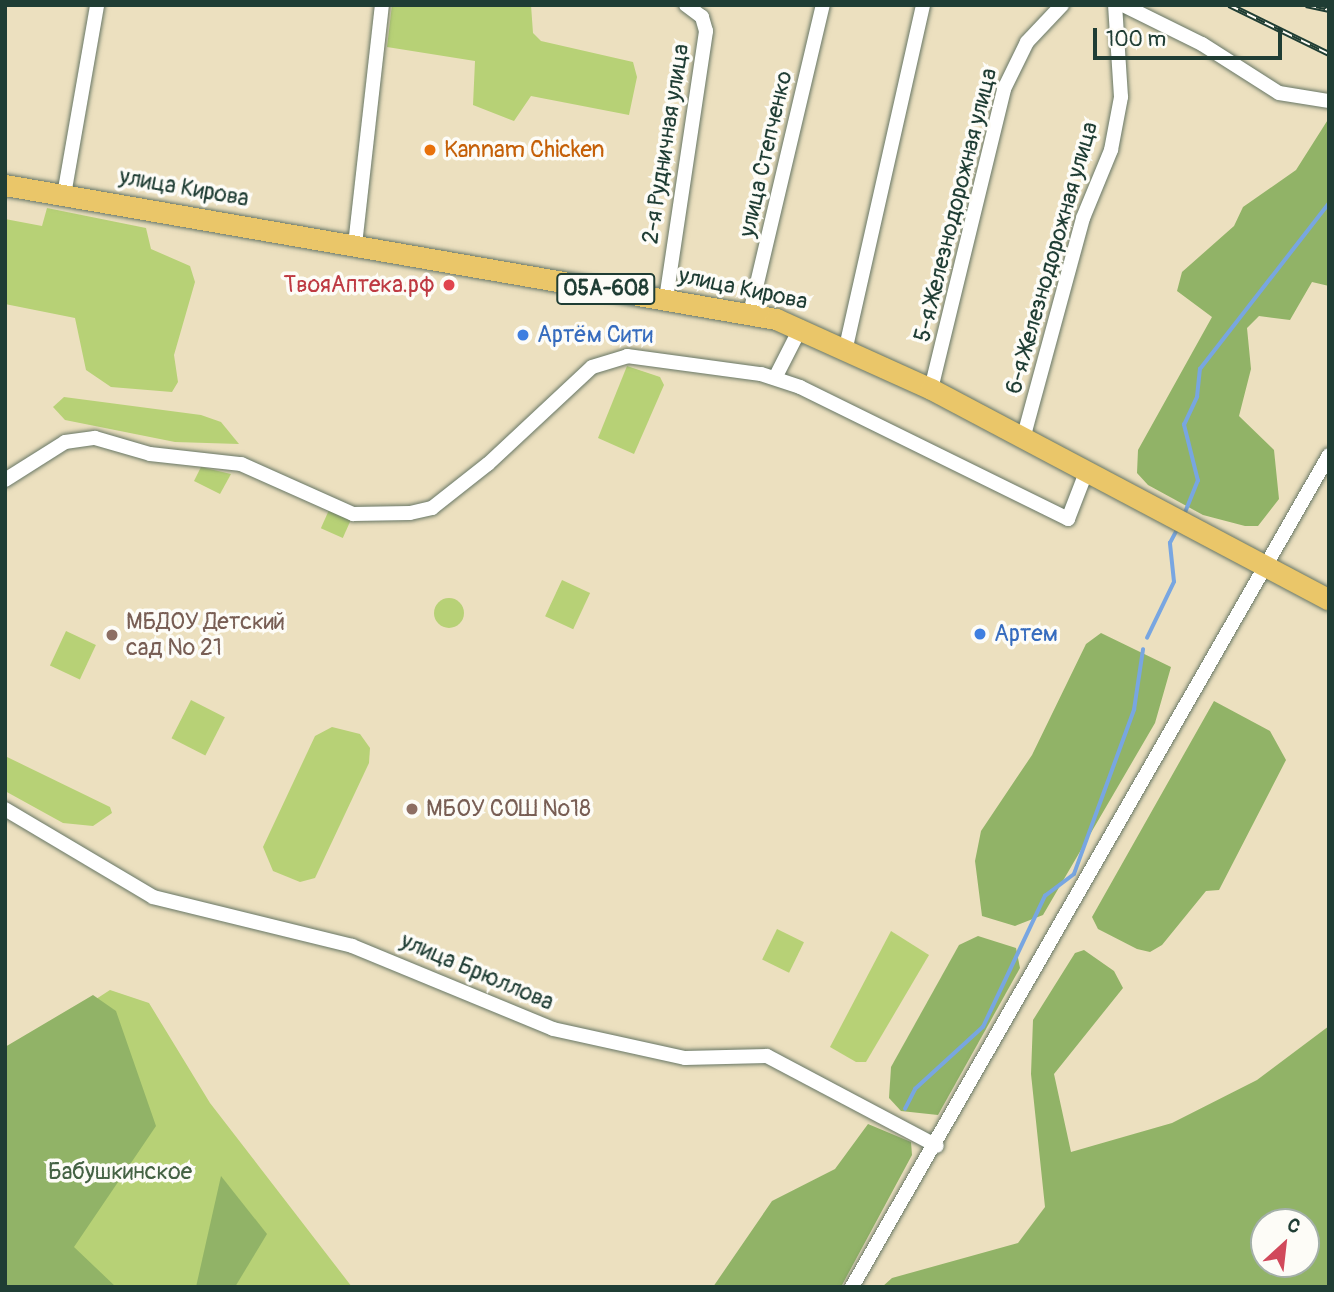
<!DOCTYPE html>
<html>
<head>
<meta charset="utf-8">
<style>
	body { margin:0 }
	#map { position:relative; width:1334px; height:1292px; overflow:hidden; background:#ece0bf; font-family:Pangolin,sans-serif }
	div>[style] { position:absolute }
	.green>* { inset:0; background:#b7d176; transform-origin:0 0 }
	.round { border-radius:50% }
	.forest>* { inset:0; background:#91b367 }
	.stream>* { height:3.5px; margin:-1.75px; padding:0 1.75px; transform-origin:1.75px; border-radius:1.75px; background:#78a6e1 }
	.roads { filter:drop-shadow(0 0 2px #677665) drop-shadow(0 0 2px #677665) }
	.street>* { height:14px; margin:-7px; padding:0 7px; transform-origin:7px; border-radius:7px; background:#fff }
	.primary>* { height:21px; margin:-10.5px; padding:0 10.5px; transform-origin:10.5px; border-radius:10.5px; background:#eac669 }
	.rail>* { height:6px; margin-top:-3px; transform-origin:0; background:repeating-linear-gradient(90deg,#fdfcf7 0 10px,#1f3d34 0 20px); box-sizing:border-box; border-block:2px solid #1f3d34 }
	.dots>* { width:19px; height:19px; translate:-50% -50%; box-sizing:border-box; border:4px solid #fdfcf7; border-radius:50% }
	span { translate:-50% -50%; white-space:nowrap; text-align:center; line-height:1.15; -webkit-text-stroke:7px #fdfcf7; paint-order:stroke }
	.shield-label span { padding:2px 5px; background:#fdfcf7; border:2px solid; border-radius:5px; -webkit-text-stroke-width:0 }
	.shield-label { font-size:21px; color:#1f3d34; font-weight:700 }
	.street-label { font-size:23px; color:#1f3d34 }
	.food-label { font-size:23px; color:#c56008 }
	.left { translate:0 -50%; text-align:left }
	.health-label { font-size:23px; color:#be3a42 }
	.right { translate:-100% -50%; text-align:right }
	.shop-label { font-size:23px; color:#366cbe }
	.education-label { font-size:23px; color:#785e54 }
	.park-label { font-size:23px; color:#456244 }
	.frame { position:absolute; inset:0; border:7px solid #1f3d34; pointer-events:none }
	.north { position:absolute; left:1250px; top:1208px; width:70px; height:70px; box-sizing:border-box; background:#fdfcf7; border:2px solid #a4b0a9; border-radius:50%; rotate:27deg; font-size:19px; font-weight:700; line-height:28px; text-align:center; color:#1f3d34 }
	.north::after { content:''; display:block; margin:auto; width:24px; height:32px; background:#d1495b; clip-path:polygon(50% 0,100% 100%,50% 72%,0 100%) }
	.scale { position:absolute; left:1093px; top:28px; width:189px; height:32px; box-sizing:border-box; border:4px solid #1f3d34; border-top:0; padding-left:9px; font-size:21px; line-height:24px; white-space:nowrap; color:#1f3d34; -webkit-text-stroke:5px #fdfcf7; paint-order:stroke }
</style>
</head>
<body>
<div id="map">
	<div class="green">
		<div style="clip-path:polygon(392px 5px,531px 5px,533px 33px,541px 41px,633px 62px,637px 77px,629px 115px,531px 96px,514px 121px,473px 105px,475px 61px,387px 47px)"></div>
		<div style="clip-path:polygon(47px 208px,146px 228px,151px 249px,190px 266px,195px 282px,174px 355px,178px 382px,172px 392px,111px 387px,86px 370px,75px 318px,5px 304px,5px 219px,42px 226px)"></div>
		<div style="clip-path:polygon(627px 366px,660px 377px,664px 385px,634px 454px,598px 438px)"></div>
		<div style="clip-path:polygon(64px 397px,201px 415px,221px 422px,239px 444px,175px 442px,65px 420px,53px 407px)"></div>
		<div style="clip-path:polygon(201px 467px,231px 474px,220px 494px,194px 481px)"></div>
		<div style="left:329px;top:510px;width:24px;height:20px;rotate:24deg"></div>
		<div style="left:562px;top:580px;width:31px;height:40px;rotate:25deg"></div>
		<div class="round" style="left:434px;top:598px;width:30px;height:30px"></div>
		<div style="left:66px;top:631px;width:33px;height:38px;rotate:25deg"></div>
		<div style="left:191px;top:700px;width:38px;height:43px;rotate:27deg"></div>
		<div style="clip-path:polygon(332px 727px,360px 734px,370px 748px,369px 763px,315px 878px,300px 882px,273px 871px,263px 847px,315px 736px)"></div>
		<div style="clip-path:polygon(5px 756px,110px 807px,112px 813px,93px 826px,63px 823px,5px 791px)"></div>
		<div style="left:777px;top:929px;width:30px;height:34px;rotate:26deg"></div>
		<div style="clip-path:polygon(891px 931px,929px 955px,866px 1062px,856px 1062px,830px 1047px)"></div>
		<div style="clip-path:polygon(110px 990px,149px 1003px,210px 1103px,352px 1287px,5px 1287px,5px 1058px)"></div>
	</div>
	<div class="forest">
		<div style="clip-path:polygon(1329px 118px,1329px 286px,1312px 282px,1290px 320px,1259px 316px,1247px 328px,1251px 369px,1239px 416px,1274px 450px,1279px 499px,1258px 526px,1245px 526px,1203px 515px,1148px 485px,1137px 473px,1138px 450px,1212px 317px,1177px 291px,1182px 272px,1234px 226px,1243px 207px,1296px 170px)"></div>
		<div style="clip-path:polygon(1101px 633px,1171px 667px,1155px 723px,1043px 915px,1015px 926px,982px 916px,975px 861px,981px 831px,1032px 755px,1086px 644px)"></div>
		<div style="clip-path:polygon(1214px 701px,1270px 731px,1286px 760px,1219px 890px,1206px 891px,1162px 945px,1150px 952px,1137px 949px,1098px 929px,1092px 917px)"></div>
		<div style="clip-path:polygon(978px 936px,1016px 948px,1020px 968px,938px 1115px,901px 1111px,889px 1098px,891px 1067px,959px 945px)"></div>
		<div style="clip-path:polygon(evenodd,1084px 950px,1114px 971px,1123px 988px,1054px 1074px,1071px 1152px,1172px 1123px,1257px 1080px,1329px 1026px,1329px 1287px,882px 1287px,892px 1278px,1018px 1243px,1045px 1207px,1031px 1074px,1033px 1020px,1075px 953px,1084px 950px,1306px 1222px,1306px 1264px,1264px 1264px,1264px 1222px,1306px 1222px)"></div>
		<div style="clip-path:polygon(93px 995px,116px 1011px,156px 1126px,74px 1247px,116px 1287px,5px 1287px,5px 1047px)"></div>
		<div style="clip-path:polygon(868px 1124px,911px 1142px,912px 1155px,841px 1287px,713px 1287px,772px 1201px,835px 1169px)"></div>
		<div style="clip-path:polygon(221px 1176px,267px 1234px,235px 1287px,196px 1287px)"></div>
	</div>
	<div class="stream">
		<div style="left:1184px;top:515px;width:37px;rotate:-68deg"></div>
		<div style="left:1198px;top:481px;width:58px;rotate:-104deg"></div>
		<div style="left:1184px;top:425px;width:31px;rotate:-65deg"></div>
		<div style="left:1197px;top:397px;width:28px;rotate:-84deg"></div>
		<div style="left:1200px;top:369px;width:210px;rotate:-52.1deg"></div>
		<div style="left:1147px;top:638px;width:62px;rotate:-64.3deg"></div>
		<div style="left:1174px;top:582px;width:39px;rotate:-96deg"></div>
		<div style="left:1170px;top:543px;width:17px;rotate:-62deg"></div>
		<div style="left:905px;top:1109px;width:22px;rotate:-63deg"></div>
		<div style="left:915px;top:1089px;width:92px;rotate:-42.4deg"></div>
		<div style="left:983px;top:1027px;width:145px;rotate:-64.7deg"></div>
		<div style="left:1045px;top:896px;width:36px;rotate:-37deg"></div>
		<div style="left:1074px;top:874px;width:175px;rotate:-69.9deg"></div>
		<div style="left:1134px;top:710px;width:61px;rotate:-81.5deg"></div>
	</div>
	<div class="roads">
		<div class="street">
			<div style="left:1123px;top:5px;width:88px;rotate:26.3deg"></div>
			<div style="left:1202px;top:44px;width:91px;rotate:32.5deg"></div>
			<div style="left:1279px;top:93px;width:51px;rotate:9.1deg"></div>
			<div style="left:64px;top:195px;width:193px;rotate:-80.1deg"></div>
			<div style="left:355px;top:245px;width:242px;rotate:-83.6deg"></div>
			<div style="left:666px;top:299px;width:271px;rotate:-81.5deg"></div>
			<div style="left:706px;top:31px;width:15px;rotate:-106deg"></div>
			<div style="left:702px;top:17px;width:20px;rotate:-143deg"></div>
			<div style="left:750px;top:313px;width:317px;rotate:-76.7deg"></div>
			<div style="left:846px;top:347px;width:351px;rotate:-77.3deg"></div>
			<div style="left:775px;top:378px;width:57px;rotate:-63deg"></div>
			<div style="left:931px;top:389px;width:309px;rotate:-76.3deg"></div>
			<div style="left:1004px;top:89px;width:52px;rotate:-63.9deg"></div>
			<div style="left:1027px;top:42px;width:51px;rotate:-46.6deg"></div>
			<div style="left:1023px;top:439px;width:229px;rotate:-74.8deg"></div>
			<div style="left:1083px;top:218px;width:74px;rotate:-67.6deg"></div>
			<div style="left:1111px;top:150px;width:54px;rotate:-79.3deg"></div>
			<div style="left:1121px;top:97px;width:92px;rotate:-93.7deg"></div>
			<div style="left:5px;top:480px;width:71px;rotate:-32.3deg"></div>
			<div style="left:65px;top:442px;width:30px;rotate:-8deg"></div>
			<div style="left:95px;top:438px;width:57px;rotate:16.2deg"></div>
			<div style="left:150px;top:454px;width:92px;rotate:6.3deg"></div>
			<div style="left:241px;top:464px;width:123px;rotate:24.1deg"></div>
			<div style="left:353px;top:514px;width:57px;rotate:-1deg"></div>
			<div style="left:410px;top:513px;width:23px;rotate:-13deg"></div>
			<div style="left:432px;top:508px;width:71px;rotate:-38.2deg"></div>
			<div style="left:488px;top:464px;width:142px;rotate:-43deg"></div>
			<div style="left:592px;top:367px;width:37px;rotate:-17deg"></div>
			<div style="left:627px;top:356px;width:135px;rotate:7.7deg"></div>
			<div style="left:761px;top:374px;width:41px;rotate:18.4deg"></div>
			<div style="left:800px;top:387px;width:299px;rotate:26.2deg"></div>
			<div style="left:1068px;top:519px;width:47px;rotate:-68.9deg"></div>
			<div style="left:5px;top:809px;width:172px;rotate:30.7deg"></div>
			<div style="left:153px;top:897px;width:205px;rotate:13.8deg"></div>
			<div style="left:352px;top:946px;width:217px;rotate:22.4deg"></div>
			<div style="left:553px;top:1029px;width:135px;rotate:12.4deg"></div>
			<div style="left:685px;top:1058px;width:82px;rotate:-1.4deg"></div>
			<div style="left:767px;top:1056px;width:192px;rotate:27.9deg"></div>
			<div style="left:852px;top:1287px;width:959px;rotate:-60.17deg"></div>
		</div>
		<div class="primary">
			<div style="left:5px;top:185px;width:783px;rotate:9.86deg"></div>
			<div style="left:776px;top:319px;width:170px;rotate:24.3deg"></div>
			<div style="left:931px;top:389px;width:450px;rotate:27.9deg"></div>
		</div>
	</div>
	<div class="rail">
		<div style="left:1229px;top:5px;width:111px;rotate:26.1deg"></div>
		<div style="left:1306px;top:5px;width:24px;rotate:12deg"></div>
	</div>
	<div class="dots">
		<div style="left:430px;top:150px;background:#e8710a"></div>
		<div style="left:449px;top:285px;background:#e0444e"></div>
		<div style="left:523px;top:335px;background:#3f7fe0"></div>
		<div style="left:980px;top:634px;background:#3f7fe0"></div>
		<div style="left:112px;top:635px;background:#8d6e63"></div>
		<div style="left:412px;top:809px;background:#8d6e63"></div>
	</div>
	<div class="shield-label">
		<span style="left:606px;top:289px">05А-608</span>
	</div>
	<div class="street-label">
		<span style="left:666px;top:144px;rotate:-81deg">2-я Рудничная улица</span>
		<span style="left:766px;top:154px;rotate:-77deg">улица Степченко</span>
		<span style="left:184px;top:188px;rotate:10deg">улица Кирова</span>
		<span style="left:956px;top:205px;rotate:-76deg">5-я Железнодорожная улица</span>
		<span style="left:1052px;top:258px;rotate:-74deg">6-я Железнодорожная улица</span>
		<span style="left:743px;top:289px;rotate:12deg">улица Кирова</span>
		<span style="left:477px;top:972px;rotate:23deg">улица Брюллова</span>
	</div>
	<div class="food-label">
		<span class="left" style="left:444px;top:150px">Kannam Chicken</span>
	</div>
	<div class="health-label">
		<span class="right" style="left:435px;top:285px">ТвояАптека.рф</span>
	</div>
	<div class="shop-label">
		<span class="left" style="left:537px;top:335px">Артём Сити</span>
		<span class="left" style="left:994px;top:634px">Артем</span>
	</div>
	<div class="education-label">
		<span class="left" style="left:126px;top:635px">МБДОУ Детский<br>сад № 21</span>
		<span class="left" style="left:426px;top:809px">МБОУ СОШ №18</span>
	</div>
	<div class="park-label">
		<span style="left:120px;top:1172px">Бабушкинское</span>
	</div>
	<div class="frame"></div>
	<div class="north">С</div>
	<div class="scale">100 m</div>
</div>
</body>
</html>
